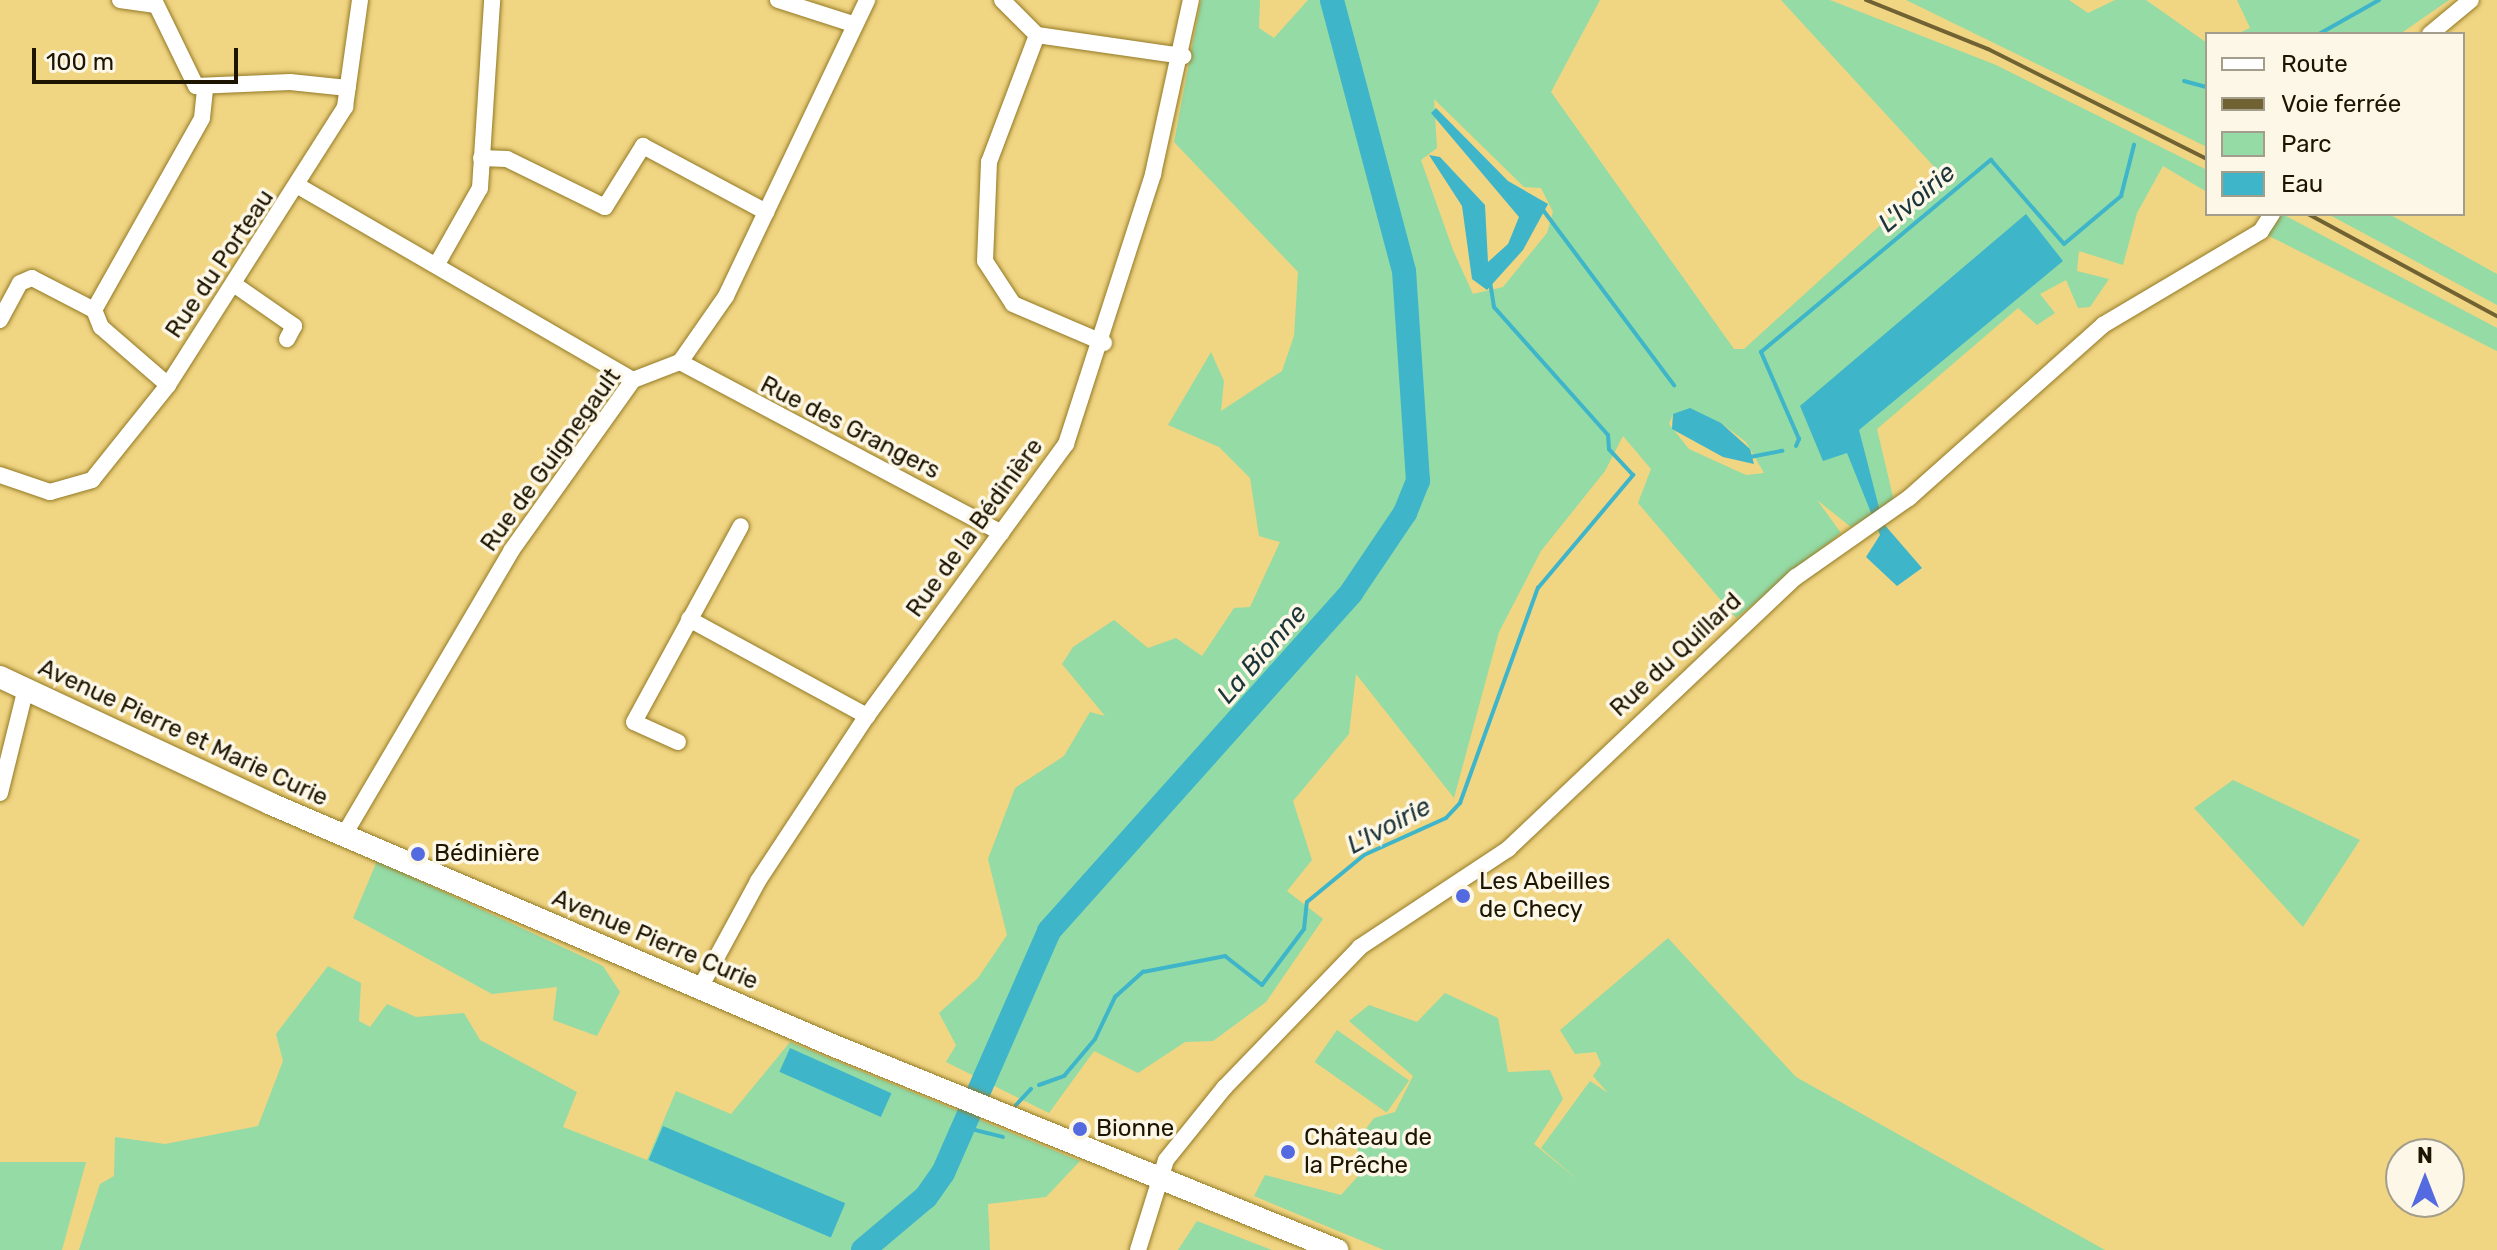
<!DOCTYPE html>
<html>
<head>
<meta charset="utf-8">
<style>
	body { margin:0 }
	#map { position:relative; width:2497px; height:1250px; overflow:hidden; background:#f0d583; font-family:Rubik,sans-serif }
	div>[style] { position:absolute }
	.green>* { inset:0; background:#94dba6; transform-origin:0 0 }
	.water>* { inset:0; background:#3fb5ca; transform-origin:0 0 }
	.stream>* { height:4px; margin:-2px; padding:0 2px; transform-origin:2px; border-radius:2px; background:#3fb5ca }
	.river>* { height:24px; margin:-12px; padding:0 12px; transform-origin:12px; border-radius:12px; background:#3fb5ca }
	.roads { filter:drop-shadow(0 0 2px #937a25) drop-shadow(0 0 2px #937a25) }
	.street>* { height:16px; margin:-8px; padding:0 8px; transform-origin:8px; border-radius:8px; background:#fff }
	.secondary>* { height:22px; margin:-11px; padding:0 11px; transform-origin:11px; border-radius:11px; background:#fff }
	.rail>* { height:4px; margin:-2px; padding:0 2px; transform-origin:2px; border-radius:2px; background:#716234 }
	.dots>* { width:22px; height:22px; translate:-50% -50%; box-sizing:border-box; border:4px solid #fdf7e8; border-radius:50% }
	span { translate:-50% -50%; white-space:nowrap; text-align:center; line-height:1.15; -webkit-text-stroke:7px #fdf7e8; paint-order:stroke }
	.street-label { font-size:24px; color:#1d1500 }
	.poi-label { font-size:24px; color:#1d1500 }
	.left { translate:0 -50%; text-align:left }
	.water-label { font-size:26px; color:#1b3439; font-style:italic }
	.legend { position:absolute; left:2205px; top:32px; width:260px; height:184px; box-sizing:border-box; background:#fdf7e8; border:2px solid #a39d8b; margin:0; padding:10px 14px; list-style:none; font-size:24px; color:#1d1500 }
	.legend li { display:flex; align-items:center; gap:16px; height:40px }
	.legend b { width:40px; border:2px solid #a39d8b }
	.north { position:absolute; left:2385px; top:1138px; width:80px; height:80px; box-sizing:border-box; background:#fdf7e8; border:2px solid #a39d8b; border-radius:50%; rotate:0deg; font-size:22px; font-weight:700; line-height:32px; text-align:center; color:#1d1500 }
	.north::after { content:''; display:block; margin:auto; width:28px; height:36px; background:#546ae0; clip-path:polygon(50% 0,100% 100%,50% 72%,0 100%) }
	.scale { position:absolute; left:32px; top:48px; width:206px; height:36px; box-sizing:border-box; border:4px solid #1d1500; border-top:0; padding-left:10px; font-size:24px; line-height:28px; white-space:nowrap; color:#1d1500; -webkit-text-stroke:6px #fdf7e8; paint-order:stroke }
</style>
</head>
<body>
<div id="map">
	<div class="green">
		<div style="clip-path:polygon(evenodd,1201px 0,1260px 0,1259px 28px,1274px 38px,1308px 0,1600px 0,1551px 92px,1734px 349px,1744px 349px,1939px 172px,1781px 0,1830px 0,1996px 65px,2207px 170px,2207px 192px,2163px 166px,2137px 213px,2123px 265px,2079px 251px,2077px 271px,2109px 279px,2090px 307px,2078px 308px,2066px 280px,2040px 294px,2055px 313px,2037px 325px,2018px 308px,1877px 429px,1894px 501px,1851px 527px,1817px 500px,1841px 533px,1736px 618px,1638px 503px,1651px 469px,1623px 436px,1605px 471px,1541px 551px,1499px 632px,1454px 798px,1356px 674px,1349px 734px,1293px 801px,1312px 860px,1287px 891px,1323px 919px,1266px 1002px,1213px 1041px,1185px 1042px,1138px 1073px,1094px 1051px,1049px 1113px,946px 1062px,956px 1045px,939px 1013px,978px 978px,1007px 935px,988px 859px,1015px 788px,1064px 756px,1090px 712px,1105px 716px,1062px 664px,1073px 647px,1114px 620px,1148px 648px,1176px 638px,1202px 656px,1234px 608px,1250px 607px,1280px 542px,1259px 536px,1250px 478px,1219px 447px,1168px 425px,1211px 352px,1224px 381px,1221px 411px,1282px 371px,1294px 336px,1298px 272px,1174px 142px,1201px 0,1434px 99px,1524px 187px,1541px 188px,1553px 212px,1547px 233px,1503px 287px,1473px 294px,1453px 250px,1421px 160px,1437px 148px,1434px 99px,1201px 0,1673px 414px,1721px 423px,1746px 442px,1764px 473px,1746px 475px,1689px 449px,1669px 424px,1673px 414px)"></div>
		<div style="clip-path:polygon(1906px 0,2069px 0,2088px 13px,2115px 0,2146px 0,2207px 43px,2207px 147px)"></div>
		<div style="clip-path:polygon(2237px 0,2449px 0,2400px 34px,2237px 34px,2250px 28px)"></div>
		<div style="clip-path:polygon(2282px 214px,2497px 328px,2497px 351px,2267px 235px)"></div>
		<div style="clip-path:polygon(2328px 214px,2389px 214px,2497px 274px,2497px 305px)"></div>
		<div style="clip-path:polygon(2233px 780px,2360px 840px,2303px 927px,2194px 808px)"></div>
		<div style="clip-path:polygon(377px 861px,603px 966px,620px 992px,597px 1036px,553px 1020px,557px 987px,492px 994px,353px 918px)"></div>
		<div style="clip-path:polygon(1668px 938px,1796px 1077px,2105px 1250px,1384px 1250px,1254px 1196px,1265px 1175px,1341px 1195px,1360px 1174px,1357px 1141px,1374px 1118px,1395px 1112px,1413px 1076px,1349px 1021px,1369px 1005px,1417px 1022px,1445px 993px,1498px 1018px,1508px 1072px,1550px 1070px,1563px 1099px,1534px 1144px,1578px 1180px,1541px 1148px,1590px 1081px,1608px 1093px,1593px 1076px,1601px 1064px,1596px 1052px,1575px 1054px,1560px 1030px)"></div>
		<div style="clip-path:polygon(328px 966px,361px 983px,359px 1021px,370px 1027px,387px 1004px,416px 1017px,464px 1013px,480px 1040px,577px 1092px,563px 1127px,647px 1160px,676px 1091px,731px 1114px,790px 1042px,1080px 1161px,1046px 1197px,988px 1204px,990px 1250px,79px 1250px,100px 1184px,114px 1176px,115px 1137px,165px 1144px,258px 1126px,283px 1061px,276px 1034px)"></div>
		<div style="left:1337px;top:1030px;width:88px;height:39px;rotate:35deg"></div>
		<div style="clip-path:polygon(0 1162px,86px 1162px,62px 1250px,0 1250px)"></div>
		<div style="clip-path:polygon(1197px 1221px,1272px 1250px,1178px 1250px)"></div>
	</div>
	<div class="water">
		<div style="clip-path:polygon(1436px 108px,1508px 181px,1548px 204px,1523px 250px,1487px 290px,1472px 279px,1462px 206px,1429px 155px,1440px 157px,1485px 205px,1488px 262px,1508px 244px,1519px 217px,1431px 113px)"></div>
		<div style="clip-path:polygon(2026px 214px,2063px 261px,1859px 430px,1883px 523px,1922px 568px,1897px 586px,1866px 557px,1880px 535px,1847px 453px,1823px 461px,1800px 406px)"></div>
		<div style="clip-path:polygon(1690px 408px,1721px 423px,1750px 449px,1754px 464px,1723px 457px,1672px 429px,1673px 414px)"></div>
		<div style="left:790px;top:1048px;width:111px;height:26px;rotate:24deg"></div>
		<div style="left:663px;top:1126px;width:198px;height:37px;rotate:23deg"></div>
	</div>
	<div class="stream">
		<div style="left:2319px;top:34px;width:69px;rotate:-29.5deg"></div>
		<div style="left:2184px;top:81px;width:24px;rotate:15deg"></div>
		<div style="left:1543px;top:210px;width:219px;rotate:53.2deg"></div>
		<div style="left:1796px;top:446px;width:8px;rotate:-67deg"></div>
		<div style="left:1799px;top:439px;width:95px;rotate:-113.6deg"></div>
		<div style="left:1761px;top:352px;width:300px;rotate:-39.9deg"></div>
		<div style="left:1991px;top:160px;width:111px;rotate:49deg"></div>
		<div style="left:2064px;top:244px;width:75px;rotate:-40.1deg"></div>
		<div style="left:2121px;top:196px;width:53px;rotate:-75.7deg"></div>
		<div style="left:1750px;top:457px;width:33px;rotate:-11deg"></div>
		<div style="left:1039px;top:1085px;width:27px;rotate:-20deg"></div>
		<div style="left:1064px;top:1076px;width:48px;rotate:-50deg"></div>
		<div style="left:1095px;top:1039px;width:47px;rotate:-64.5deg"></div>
		<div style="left:1115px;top:997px;width:38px;rotate:-42deg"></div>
		<div style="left:1143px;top:972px;width:84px;rotate:-11deg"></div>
		<div style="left:1225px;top:956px;width:47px;rotate:38.1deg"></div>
		<div style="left:1262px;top:985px;width:70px;rotate:-53.1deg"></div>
		<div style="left:1304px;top:929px;width:27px;rotate:-84deg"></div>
		<div style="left:1307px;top:902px;width:74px;rotate:-39.5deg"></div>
		<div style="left:1364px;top:855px;width:90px;rotate:-24.3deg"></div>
		<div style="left:1446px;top:818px;width:21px;rotate:-47deg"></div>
		<div style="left:1460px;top:803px;width:229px;rotate:-70.1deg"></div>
		<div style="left:1538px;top:588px;width:148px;rotate:-49.9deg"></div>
		<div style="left:1633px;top:475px;width:35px;rotate:-133deg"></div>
		<div style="left:1609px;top:449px;width:14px;rotate:-94deg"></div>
		<div style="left:1608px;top:435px;width:171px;rotate:-131.7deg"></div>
		<div style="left:1494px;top:307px;width:24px;rotate:-99deg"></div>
		<div style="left:1016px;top:1105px;width:22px;rotate:-47deg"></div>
		<div style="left:963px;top:1127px;width:41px;rotate:14deg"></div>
	</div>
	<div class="river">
		<div style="left:863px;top:1250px;width:82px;rotate:-40.1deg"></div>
		<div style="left:926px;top:1197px;width:29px;rotate:-55deg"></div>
		<div style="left:943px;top:1173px;width:264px;rotate:-66.3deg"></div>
		<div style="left:1049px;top:931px;width:453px;rotate:-48.2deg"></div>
		<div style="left:1351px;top:593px;width:97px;rotate:-56deg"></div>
		<div style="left:1405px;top:513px;width:35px;rotate:-68deg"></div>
		<div style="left:1418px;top:481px;width:210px;rotate:-93.8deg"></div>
		<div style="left:1404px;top:271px;width:280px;rotate:-104.9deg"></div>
	</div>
	<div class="roads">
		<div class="street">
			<div style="left:120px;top:0;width:36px;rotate:8deg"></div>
			<div style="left:154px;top:0;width:96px;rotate:64deg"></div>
			<div style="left:196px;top:86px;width:94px;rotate:-2.4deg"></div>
			<div style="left:290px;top:82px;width:58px;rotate:5.9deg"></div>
			<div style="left:778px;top:0;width:79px;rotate:17.7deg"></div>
			<div style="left:1002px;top:0;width:49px;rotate:45deg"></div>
			<div style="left:1037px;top:35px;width:148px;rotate:8.2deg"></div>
			<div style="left:2430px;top:34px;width:53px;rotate:-39.7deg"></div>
			<div style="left:1037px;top:35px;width:136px;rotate:110.7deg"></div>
			<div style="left:989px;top:162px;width:99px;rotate:92.3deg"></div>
			<div style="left:985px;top:261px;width:51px;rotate:56.9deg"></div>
			<div style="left:1013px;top:304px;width:99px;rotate:23.2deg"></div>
			<div style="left:481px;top:158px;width:26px;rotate:2deg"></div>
			<div style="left:507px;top:159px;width:109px;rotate:26.1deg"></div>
			<div style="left:605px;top:207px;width:72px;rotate:-58.1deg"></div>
			<div style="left:643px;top:146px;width:140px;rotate:28.2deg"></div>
			<div style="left:300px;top:187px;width:385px;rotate:30.1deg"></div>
			<div style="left:437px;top:264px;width:87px;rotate:-60.5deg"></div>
			<div style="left:480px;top:188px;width:188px;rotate:-86.3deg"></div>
			<div style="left:235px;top:285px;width:72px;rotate:34.8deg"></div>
			<div style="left:294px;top:326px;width:15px;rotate:118deg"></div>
			<div style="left:0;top:320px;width:42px;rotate:-61.6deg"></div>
			<div style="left:20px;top:283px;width:13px;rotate:-23deg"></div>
			<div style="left:32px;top:278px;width:70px;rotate:27.3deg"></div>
			<div style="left:680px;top:362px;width:80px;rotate:-55.1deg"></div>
			<div style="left:726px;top:296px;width:328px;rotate:-64.5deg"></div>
			<div style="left:680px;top:362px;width:364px;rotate:28deg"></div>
			<div style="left:168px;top:385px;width:89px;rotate:-139.1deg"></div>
			<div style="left:101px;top:327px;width:18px;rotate:-112deg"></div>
			<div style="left:94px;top:310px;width:220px;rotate:-60.6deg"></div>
			<div style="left:202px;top:118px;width:30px;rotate:-84deg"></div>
			<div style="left:0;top:475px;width:53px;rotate:18.8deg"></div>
			<div style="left:50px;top:492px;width:44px;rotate:-15.9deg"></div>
			<div style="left:92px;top:480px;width:122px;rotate:-51.3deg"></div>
			<div style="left:168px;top:385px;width:330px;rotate:-57.5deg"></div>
			<div style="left:345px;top:107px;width:108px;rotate:-82deg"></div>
			<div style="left:689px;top:619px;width:203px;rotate:28.6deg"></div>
			<div style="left:678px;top:742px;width:48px;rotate:-155.6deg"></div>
			<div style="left:634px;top:722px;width:223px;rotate:-61.4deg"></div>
			<div style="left:0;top:793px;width:108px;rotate:-76.1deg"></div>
			<div style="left:344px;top:835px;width:329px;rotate:-59.5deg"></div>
			<div style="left:511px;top:551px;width:210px;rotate:-54.5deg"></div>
			<div style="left:633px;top:380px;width:50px;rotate:-21deg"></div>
			<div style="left:700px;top:988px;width:122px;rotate:-61.5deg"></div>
			<div style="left:758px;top:881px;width:198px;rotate:-56.6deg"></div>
			<div style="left:867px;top:716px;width:337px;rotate:-53.8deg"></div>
			<div style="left:1066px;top:444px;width:284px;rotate:-72.1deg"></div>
			<div style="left:1153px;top:174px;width:178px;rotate:-77.7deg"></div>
			<div style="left:1138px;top:1250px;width:94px;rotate:-72.7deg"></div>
			<div style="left:1166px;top:1160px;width:94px;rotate:-51.1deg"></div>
			<div style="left:1225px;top:1087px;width:194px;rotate:-46deg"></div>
			<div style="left:1360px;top:947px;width:178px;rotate:-33.5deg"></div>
			<div style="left:1508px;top:849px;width:396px;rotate:-43.4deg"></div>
			<div style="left:1796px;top:577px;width:138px;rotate:-35deg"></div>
			<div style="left:1909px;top:498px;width:260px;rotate:-41.7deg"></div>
			<div style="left:2103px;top:325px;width:184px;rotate:-30.7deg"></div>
			<div style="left:2261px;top:231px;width:20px;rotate:-57deg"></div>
		</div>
		<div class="secondary">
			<div style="left:0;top:677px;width:299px;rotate:25.1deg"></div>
			<div style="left:271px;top:804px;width:616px;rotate:23.24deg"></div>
			<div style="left:837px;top:1047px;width:540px;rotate:22.1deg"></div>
		</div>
	</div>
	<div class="rail">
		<div style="left:1866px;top:0;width:131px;rotate:21.9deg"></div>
		<div style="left:1988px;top:49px;width:245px;rotate:26.7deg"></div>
		<div style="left:2308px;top:214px;width:215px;rotate:28.4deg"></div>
	</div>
	<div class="dots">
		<div style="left:418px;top:854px;background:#546ae0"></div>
		<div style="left:1463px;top:896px;background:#546ae0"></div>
		<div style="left:1080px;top:1129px;background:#546ae0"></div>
		<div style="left:1288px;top:1152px;background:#546ae0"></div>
	</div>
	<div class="street-label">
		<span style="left:220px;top:264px;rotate:-56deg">Rue du Porteau</span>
		<span style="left:850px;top:428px;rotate:27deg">Rue des Grangers</span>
		<span style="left:551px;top:460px;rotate:-54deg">Rue de Guignegault</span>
		<span style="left:975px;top:528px;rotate:-54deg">Rue de la Bédinière</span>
		<span style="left:1676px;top:655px;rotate:-43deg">Rue du Quillard</span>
		<span style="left:183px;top:733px;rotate:25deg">Avenue Pierre et Marie Curie</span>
		<span style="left:655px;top:940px;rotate:23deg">Avenue Pierre Curie</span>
	</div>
	<div class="poi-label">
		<span class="left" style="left:434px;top:854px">Bédinière</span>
		<span class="left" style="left:1479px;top:896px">Les Abeilles<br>de Checy</span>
		<span class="left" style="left:1096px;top:1129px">Bionne</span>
		<span class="left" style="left:1304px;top:1152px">Château de<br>la Prêche</span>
	</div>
	<div class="water-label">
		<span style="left:1917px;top:198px;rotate:-40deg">L'Ivoirie</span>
		<span style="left:1262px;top:654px;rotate:-49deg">La Bionne</span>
		<span style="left:1389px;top:826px;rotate:-28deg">L'Ivoirie</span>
	</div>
	<ul class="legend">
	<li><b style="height:10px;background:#fff"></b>Route</li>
	<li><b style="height:10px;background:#716234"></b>Voie ferrée</li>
	<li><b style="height:22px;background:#94dba6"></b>Parc</li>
	<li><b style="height:22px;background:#3fb5ca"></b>Eau</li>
	</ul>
	<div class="north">N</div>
	<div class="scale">100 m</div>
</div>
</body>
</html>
